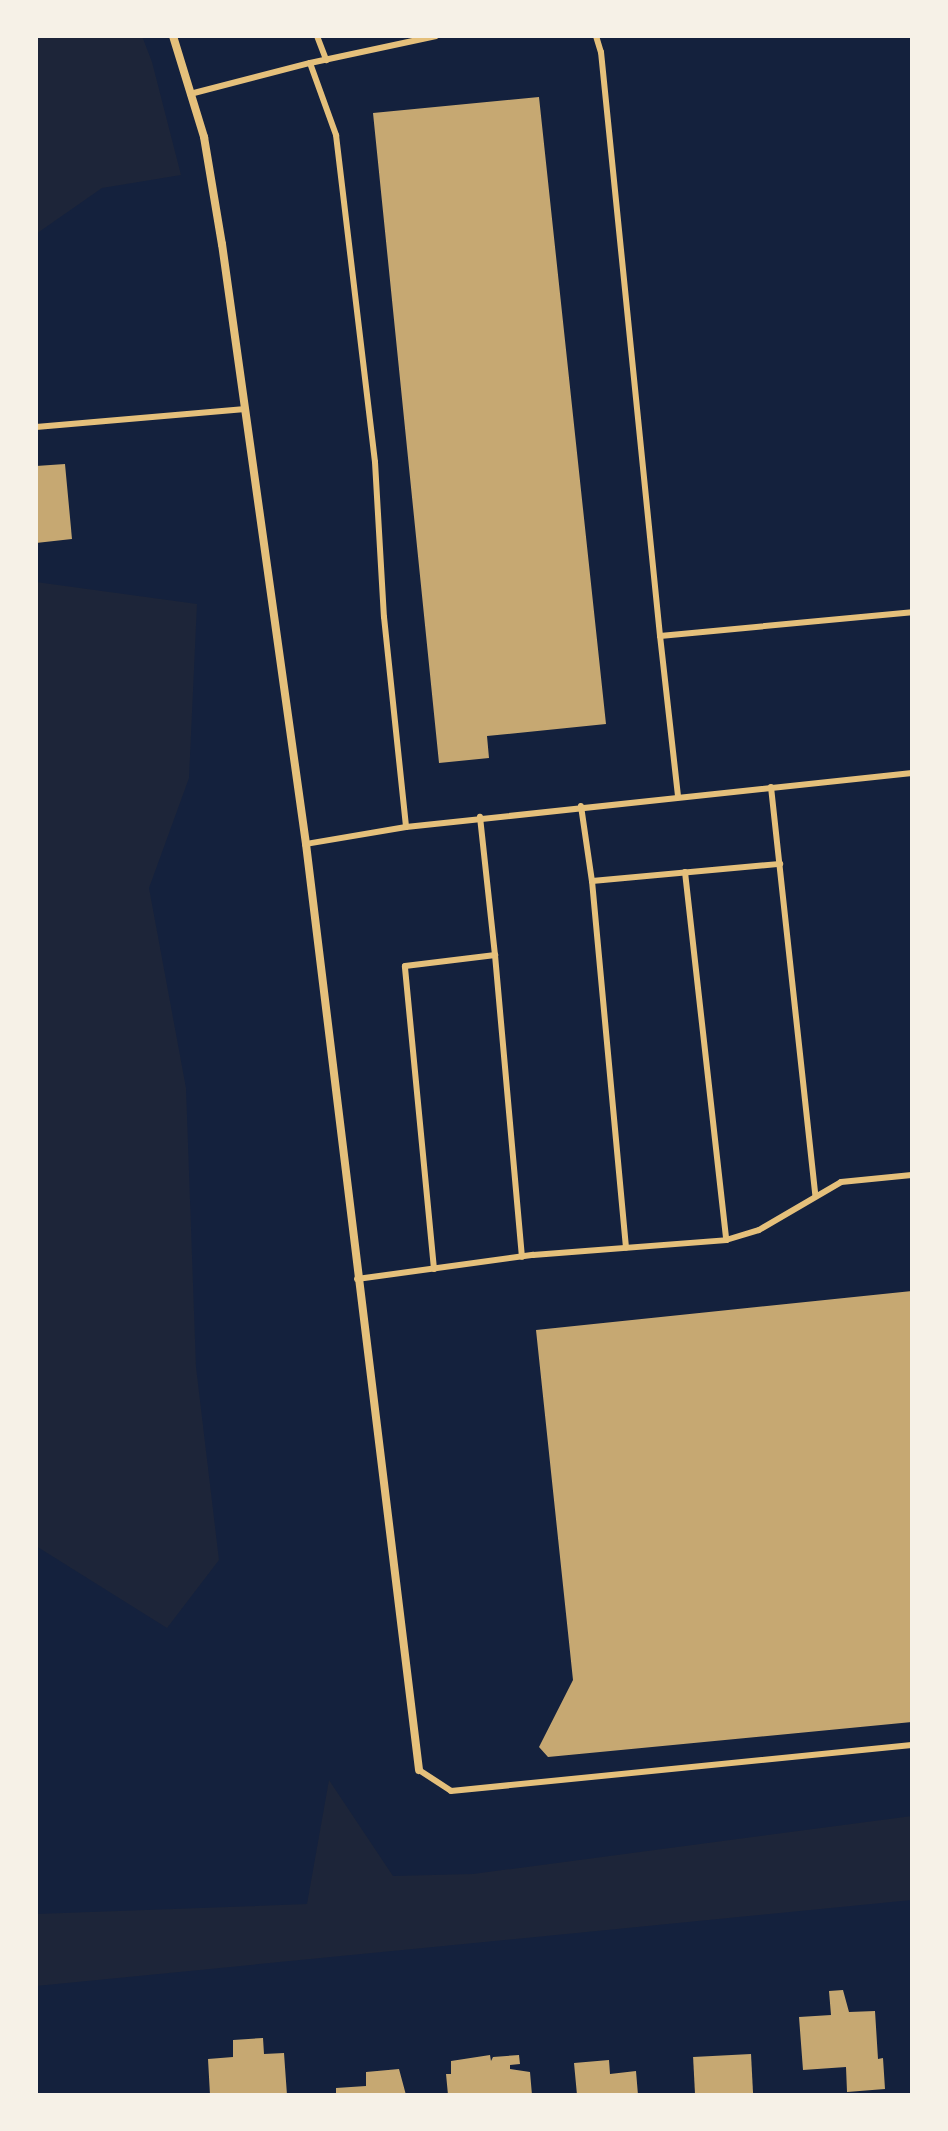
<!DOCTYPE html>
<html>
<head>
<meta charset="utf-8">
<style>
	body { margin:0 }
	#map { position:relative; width:948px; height:2131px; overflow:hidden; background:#14213d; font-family:Poppins,sans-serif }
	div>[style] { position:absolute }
	.green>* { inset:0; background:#1d2539 }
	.building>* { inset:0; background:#c6a872; transform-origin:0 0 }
	.service>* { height:6px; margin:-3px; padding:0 3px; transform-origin:3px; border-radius:3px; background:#e5c07b }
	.minor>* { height:8px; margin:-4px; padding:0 4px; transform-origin:4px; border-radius:4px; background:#e5c07b }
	span { translate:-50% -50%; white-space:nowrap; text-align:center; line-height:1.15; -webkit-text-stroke:6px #f6f1e7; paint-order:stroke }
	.frame { position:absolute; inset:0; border:38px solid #f6f1e7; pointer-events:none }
</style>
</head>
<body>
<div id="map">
	<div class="green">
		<div style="clip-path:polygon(36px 36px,142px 36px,152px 62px,181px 175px,102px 188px,36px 234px)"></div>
		<div style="clip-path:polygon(36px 582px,197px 604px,189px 778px,149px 888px,186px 1088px,196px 1367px,219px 1560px,167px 1628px,36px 1546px)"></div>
		<div style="clip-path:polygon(329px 1780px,393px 1876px,473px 1874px,912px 1816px,912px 1900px,36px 1986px,36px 1914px,307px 1904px)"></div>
	</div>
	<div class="building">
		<div style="clip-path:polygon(539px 97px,606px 724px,487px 736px,489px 758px,439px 763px,373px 113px)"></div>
		<div style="clip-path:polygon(65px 464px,72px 539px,36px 543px,36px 466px)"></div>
		<div style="clip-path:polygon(912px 1291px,912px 1722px,548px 1757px,539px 1747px,573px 1680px,536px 1330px)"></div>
		<div style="clip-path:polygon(843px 1990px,849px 2012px,875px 2011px,878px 2059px,883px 2058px,885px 2089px,847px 2092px,846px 2067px,803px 2070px,799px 2017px,831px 2015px,829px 1991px)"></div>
		<div style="clip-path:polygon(263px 2038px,264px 2054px,284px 2053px,287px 2095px,210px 2095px,208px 2059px,233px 2057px,233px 2040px)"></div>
		<div style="left:751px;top:2054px;width:41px;height:58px;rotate:87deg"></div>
		<div style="clip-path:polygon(490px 2055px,491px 2061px,493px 2057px,519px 2055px,520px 2064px,510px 2065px,510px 2069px,530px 2072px,532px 2095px,448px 2095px,446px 2074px,451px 2074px,451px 2061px)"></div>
		<div style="clip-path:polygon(609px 2060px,610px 2074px,636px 2071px,638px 2095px,577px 2095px,574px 2063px)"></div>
		<div style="clip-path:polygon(399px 2069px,406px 2095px,336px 2095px,336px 2088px,366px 2086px,366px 2072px)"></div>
	</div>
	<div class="service">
		<div style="left:317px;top:36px;width:26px;rotate:69deg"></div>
		<div style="left:596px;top:36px;width:17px;rotate:73deg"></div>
		<div style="left:601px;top:52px;width:587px;rotate:84.23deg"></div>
		<div style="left:310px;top:63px;width:129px;rotate:-12.1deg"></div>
		<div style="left:190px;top:94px;width:124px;rotate:-14.5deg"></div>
		<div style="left:310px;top:63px;width:77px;rotate:70.1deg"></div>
		<div style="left:336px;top:135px;width:329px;rotate:83.2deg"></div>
		<div style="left:375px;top:462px;width:155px;rotate:86.7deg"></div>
		<div style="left:384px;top:617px;width:211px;rotate:84deg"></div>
		<div style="left:406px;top:827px;width:101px;rotate:170.4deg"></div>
		<div style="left:36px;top:427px;width:210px;rotate:-4.9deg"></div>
		<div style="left:771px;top:787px;width:410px;rotate:83.8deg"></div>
		<div style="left:678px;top:796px;width:161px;rotate:-96.4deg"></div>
		<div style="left:660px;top:636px;width:253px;rotate:-5.4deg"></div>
		<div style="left:581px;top:806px;width:76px;rotate:81.7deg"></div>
		<div style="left:592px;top:881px;width:368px;rotate:84.7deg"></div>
		<div style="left:406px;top:827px;width:509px;rotate:-6.09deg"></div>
		<div style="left:685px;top:872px;width:370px;rotate:83.6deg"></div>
		<div style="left:592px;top:881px;width:189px;rotate:-5.2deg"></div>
		<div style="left:495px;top:955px;width:303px;rotate:84.9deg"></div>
		<div style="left:434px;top:1269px;width:304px;rotate:-95.5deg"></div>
		<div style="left:405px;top:966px;width:91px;rotate:-7deg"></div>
		<div style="left:495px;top:955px;width:139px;rotate:-96.2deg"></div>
		<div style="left:357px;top:1279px;width:178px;rotate:-7.8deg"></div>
		<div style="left:533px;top:1255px;width:194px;rotate:-4.4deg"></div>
		<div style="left:726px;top:1240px;width:34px;rotate:-17deg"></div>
		<div style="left:759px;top:1230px;width:95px;rotate:-30.3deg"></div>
		<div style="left:841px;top:1182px;width:71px;rotate:-5.6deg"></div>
		<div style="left:419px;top:1770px;width:38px;rotate:33deg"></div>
		<div style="left:451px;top:1791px;width:463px;rotate:-5.7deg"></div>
	</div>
	<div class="minor">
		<div style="left:173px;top:36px;width:106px;rotate:72.9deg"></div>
		<div style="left:204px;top:137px;width:109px;rotate:80.5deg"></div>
		<div style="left:222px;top:244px;width:606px;rotate:82.03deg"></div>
		<div style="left:306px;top:844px;width:933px;rotate:83.04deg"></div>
	</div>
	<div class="frame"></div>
</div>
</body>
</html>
